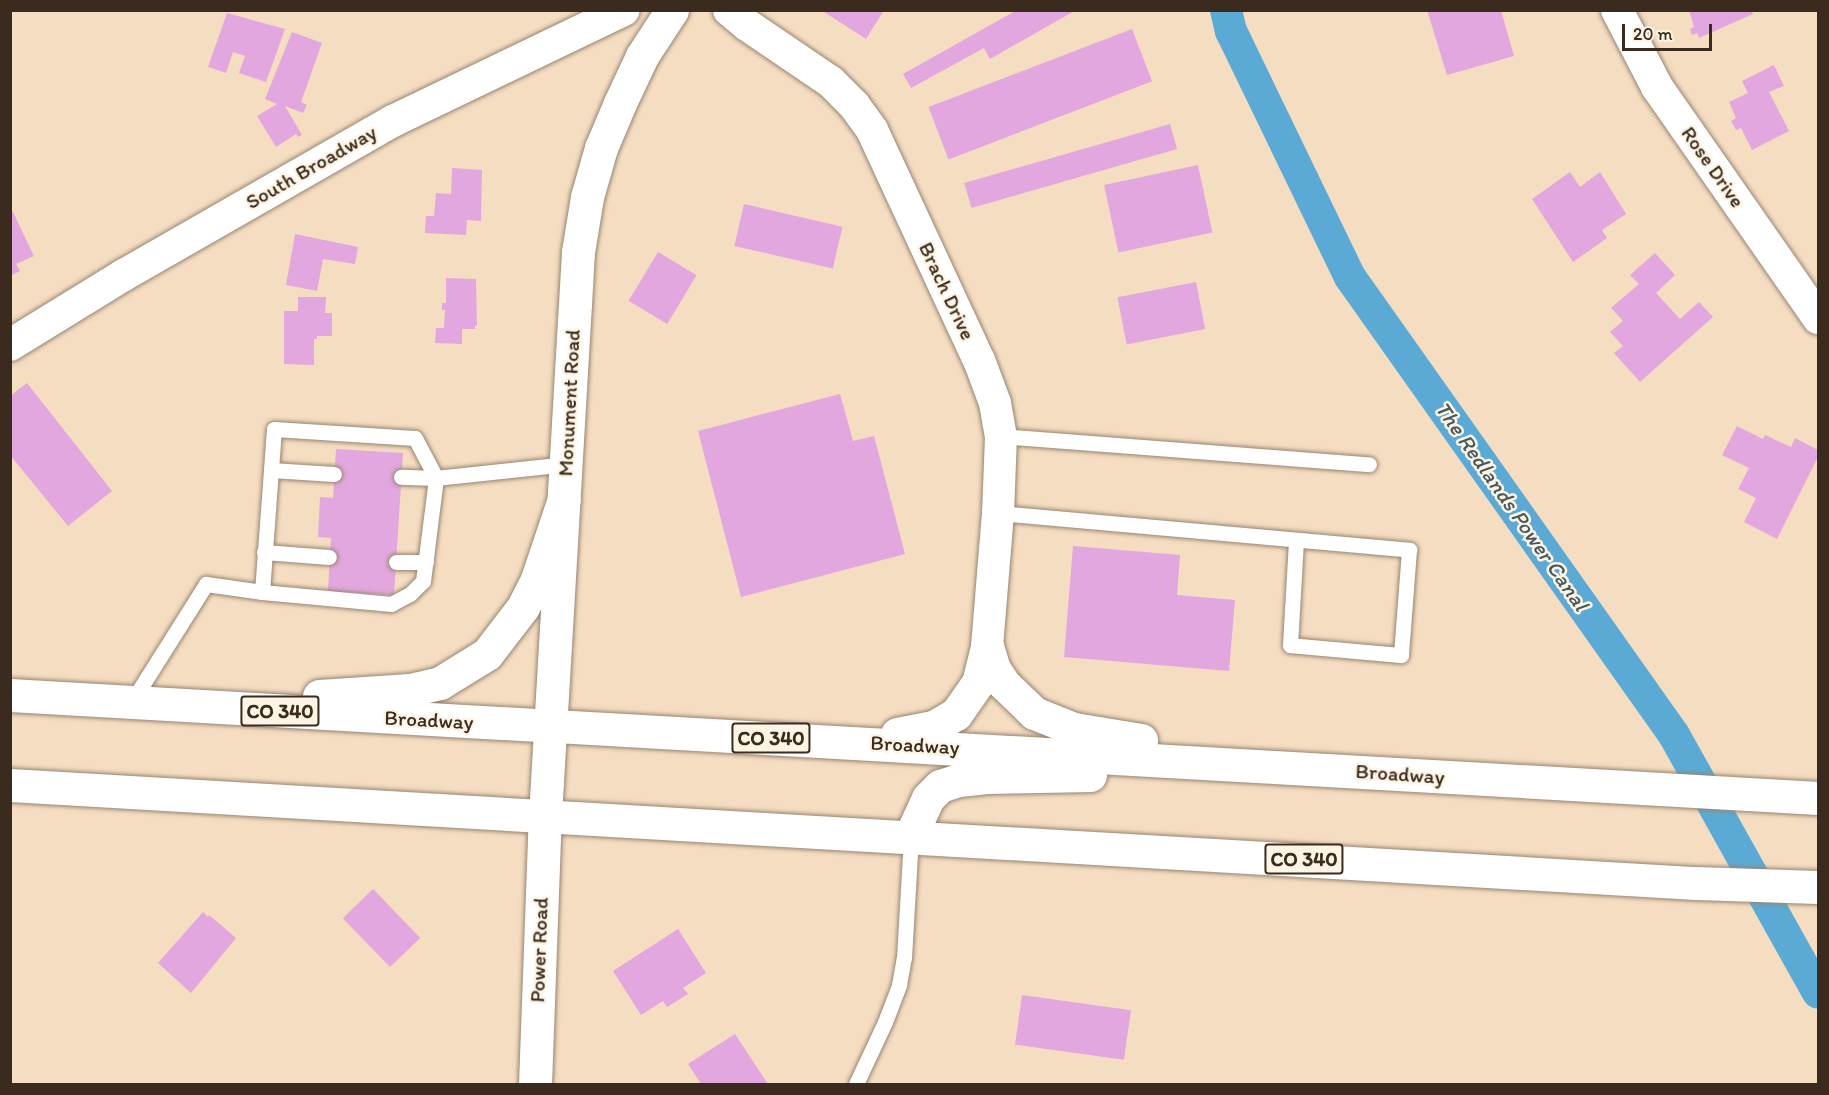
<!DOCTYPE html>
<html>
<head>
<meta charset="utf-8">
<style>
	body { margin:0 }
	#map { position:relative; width:1829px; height:1095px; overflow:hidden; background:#f5ddc2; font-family:Itim,sans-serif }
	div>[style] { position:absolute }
	.canal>* { height:32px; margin:-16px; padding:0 16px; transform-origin:16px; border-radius:16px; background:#5baad5 }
	.building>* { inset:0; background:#e2a7de; transform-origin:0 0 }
	.roads { filter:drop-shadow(0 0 2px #988470) drop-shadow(0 0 2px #988470) }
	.service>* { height:15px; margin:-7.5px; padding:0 7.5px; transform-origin:7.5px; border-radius:7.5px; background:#fff }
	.minor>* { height:32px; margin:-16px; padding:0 16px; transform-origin:16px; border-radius:16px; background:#fff }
	.tertiary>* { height:33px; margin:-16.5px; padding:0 16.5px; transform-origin:16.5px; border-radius:16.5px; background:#fff }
	.secondary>* { height:33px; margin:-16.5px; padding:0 16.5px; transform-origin:16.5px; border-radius:16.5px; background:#fff }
	.primary>* { height:33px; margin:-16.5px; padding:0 16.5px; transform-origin:16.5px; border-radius:16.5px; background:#fff }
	span { translate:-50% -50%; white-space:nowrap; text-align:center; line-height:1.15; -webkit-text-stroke:5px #fcf5e5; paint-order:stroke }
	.shield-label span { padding:2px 4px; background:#fcf5e5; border:2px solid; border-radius:4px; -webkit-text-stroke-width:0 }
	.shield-label { font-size:20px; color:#3b2a1e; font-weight:700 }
	.street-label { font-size:21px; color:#3b2a1e }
	.water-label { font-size:22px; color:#46575e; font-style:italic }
	.frame { position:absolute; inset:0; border:12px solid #3b2a1e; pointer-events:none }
	.scale { position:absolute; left:1622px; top:24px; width:90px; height:27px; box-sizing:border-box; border:3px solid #3b2a1e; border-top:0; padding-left:8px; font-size:18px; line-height:21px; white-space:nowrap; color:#3b2a1e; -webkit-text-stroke:4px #fcf5e5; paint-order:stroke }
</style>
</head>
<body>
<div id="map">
	<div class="canal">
		<div style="left:1226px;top:10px;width:22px;rotate:77deg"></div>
		<div style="left:1231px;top:31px;width:273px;rotate:64.2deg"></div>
		<div style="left:1350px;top:277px;width:561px;rotate:54.72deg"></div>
		<div style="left:1674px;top:735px;width:295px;rotate:60.8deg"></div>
	</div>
	<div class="building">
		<div style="clip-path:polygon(821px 10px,884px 10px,866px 39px)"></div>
		<div style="clip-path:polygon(1017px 10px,1076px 10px,990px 59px,984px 48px,911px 88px,903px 74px)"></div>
		<div style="clip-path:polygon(1427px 10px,1501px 10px,1514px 56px,1447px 75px)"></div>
		<div style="clip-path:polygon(1689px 10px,1751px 10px,1753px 14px,1699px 38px,1697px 33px,1692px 35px,1690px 29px,1694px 27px)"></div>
		<div style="clip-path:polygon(227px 13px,285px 29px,266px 82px,239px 73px,245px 56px,233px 52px,226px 73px,208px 67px)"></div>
		<div style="left:1132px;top:29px;width:56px;height:218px;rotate:69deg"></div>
		<div style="clip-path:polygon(292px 32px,322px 43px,301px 102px,307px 105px,303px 113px,285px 106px,302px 135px,298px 137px,296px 134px,276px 147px,257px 116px,277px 104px,265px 99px)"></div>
		<div style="clip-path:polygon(1774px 65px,1784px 86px,1769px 92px,1789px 131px,1752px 150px,1741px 128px,1736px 130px,1731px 121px,1736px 118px,1729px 102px,1748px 93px,1742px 81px)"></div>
		<div style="left:1170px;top:124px;width:26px;height:214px;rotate:74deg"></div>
		<div style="left:1198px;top:165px;width:69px;height:96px;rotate:78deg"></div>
		<div style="clip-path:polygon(452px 168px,482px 170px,481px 221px,467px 220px,466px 235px,425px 233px,426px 216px,434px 216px,436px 193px,451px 194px)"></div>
		<div style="clip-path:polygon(1570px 172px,1580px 187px,1600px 172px,1626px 214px,1602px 230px,1607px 238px,1573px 262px,1532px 199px)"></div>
		<div style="left:744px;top:204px;width:101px;height:43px;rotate:13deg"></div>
		<div style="clip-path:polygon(10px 206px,34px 256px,16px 264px,20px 271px,10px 276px)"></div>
		<div style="clip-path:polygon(295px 234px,358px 247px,355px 264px,323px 259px,317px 291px,286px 285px)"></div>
		<div style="left:658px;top:252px;width:45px;height:57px;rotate:31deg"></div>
		<div style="clip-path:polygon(1655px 253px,1675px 275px,1656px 293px,1680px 319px,1699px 302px,1713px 317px,1640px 382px,1614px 353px,1623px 346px,1610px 332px,1623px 321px,1611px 308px,1639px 284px,1630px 275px)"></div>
		<div style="clip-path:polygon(446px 278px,476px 279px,477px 326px,475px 325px,475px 329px,462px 329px,462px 344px,435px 343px,436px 328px,444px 328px,445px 310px,442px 310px,442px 303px,446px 303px)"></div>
		<div style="left:1196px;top:282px;width:48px;height:80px;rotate:79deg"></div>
		<div style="clip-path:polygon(298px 297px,326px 297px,325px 313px,332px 313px,332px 336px,317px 336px,317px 339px,314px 339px,314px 365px,284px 364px,284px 311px,298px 311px)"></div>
		<div style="clip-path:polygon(27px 383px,112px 491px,68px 526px,10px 455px,10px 396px)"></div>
		<div style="clip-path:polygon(840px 394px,853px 441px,874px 436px,905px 554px,741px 597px,698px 431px)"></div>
		<div style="clip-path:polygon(1737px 426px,1763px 439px,1765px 435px,1791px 447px,1795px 438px,1818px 450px,1818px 457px,1777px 539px,1744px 522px,1756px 498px,1738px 489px,1749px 468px,1722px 455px)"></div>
		<div style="clip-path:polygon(336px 449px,403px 453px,394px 595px,328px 591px,331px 538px,318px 537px,320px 497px,333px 498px)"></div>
		<div style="clip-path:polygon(1073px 546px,1180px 555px,1177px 595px,1235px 600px,1229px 671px,1064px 657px)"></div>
		<div style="left:373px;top:889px;width:68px;height:42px;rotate:46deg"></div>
		<div style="clip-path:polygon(203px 912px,208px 917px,209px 915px,236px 938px,191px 993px,158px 963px)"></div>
		<div style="clip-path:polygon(678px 929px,706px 973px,683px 988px,688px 994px,667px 1007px,663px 1001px,641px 1015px,613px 971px)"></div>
		<div style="left:1022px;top:995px;width:110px;height:50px;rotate:8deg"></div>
		<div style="clip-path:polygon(735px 1034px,768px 1084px,701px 1084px,688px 1064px)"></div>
	</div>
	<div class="roads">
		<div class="service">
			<div style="left:1001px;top:436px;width:369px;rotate:4.4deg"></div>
			<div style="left:271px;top:470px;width:63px;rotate:3.6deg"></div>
			<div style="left:998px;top:513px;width:413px;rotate:5.1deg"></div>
			<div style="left:1409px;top:550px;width:105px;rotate:94.4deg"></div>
			<div style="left:1401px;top:655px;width:111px;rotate:-174.9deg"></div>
			<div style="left:1290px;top:645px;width:105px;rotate:-86.7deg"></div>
			<div style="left:264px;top:552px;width:65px;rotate:4.4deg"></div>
			<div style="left:396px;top:562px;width:30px"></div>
			<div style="left:262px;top:592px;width:163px;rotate:-85.8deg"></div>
			<div style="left:274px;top:429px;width:141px;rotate:3.7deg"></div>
			<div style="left:415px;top:438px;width:45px;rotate:62.3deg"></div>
			<div style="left:436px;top:478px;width:35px;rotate:-178deg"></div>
			<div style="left:131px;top:703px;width:141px;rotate:-57.8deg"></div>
			<div style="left:206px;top:584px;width:57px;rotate:8.1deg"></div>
			<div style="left:262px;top:592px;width:130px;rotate:5.3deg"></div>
			<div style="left:391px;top:604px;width:21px;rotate:-28deg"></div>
			<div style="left:410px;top:594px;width:18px;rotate:-45deg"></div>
			<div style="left:423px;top:581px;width:104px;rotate:-82.8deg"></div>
			<div style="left:436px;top:478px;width:131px;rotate:-6.1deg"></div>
			<div style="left:856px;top:1084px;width:68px;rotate:-64.9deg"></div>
			<div style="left:885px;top:1022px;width:40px;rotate:-69deg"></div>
			<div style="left:899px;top:985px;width:27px;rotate:-80deg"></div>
			<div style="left:904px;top:958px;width:123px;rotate:-86.7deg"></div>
		</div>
		<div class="minor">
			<div style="left:729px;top:10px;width:23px;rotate:40deg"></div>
			<div style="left:747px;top:25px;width:102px;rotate:34.2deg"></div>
			<div style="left:831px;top:82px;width:33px;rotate:45deg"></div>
			<div style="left:854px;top:105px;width:31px;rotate:54deg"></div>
			<div style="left:872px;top:130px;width:254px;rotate:65.1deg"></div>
			<div style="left:979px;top:360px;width:46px;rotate:69.6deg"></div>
			<div style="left:995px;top:403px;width:34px;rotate:80deg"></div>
			<div style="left:1001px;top:436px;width:77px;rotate:92.2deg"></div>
			<div style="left:998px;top:513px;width:133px;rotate:94.7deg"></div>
			<div style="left:1617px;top:10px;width:87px;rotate:62.5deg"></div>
			<div style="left:1657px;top:87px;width:282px;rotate:55.1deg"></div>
			<div style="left:10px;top:345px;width:134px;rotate:-31.6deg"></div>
			<div style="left:124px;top:275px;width:310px;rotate:-29.8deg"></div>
			<div style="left:393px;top:121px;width:256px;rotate:-25.7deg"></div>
		</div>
		<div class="tertiary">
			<div style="left:535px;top:1084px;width:268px;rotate:-87.9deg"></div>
		</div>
		<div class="secondary">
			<div style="left:545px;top:816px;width:513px;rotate:-86.65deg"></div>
			<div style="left:575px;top:304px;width:52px;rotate:-86.7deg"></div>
			<div style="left:578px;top:252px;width:56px;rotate:-80.7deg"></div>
			<div style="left:587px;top:197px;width:51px;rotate:-74.1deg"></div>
			<div style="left:601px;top:148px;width:49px;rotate:-67.1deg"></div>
			<div style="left:620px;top:103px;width:52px;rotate:-64.9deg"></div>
			<div style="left:642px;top:56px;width:55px;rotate:-56.9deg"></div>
		</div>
		<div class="primary">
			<div style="left:987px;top:646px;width:24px;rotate:73deg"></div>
			<div style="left:994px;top:669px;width:18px;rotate:56deg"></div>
			<div style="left:1004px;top:684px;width:42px;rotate:44deg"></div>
			<div style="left:1034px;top:713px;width:43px;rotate:21.8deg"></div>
			<div style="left:1074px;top:729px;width:68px;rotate:9.3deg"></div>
			<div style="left:10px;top:695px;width:1811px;rotate:3.26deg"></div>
			<div style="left:319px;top:696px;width:91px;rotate:-3.8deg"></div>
			<div style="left:410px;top:690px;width:31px;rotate:-13deg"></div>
			<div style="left:440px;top:683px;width:55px;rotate:-31.7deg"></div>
			<div style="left:487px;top:654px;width:59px;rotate:-52.5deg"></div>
			<div style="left:523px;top:607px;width:31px;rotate:-63deg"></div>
			<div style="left:537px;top:579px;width:84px;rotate:-71.4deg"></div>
			<div style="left:897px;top:734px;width:38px;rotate:-11deg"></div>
			<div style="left:934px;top:727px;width:26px;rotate:-31deg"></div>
			<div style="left:956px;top:714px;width:38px;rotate:-55deg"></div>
			<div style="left:978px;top:683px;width:38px;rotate:-76deg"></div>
			<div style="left:10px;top:785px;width:1689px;rotate:3.33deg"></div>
			<div style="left:1696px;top:883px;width:122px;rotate:1.9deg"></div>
			<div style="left:911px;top:835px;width:41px;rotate:-65.3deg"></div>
			<div style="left:928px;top:798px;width:17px;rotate:-45deg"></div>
			<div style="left:940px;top:786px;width:20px;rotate:-18deg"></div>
			<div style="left:959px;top:780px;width:30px;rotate:-6deg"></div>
			<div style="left:989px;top:777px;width:101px;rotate:-1.1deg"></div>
		</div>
	</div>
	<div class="shield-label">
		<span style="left:280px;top:711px">CO 340</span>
		<span style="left:771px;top:738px">CO 340</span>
		<span style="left:1304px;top:859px">CO 340</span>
	</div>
	<div class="street-label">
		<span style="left:311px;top:167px;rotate:-30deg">South Broadway</span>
		<span style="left:1713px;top:167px;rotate:55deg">Rose Drive</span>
		<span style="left:947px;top:291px;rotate:65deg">Brach Drive</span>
		<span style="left:569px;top:403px;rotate:-87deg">Monument Road</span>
		<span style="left:429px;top:720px;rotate:3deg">Broadway</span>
		<span style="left:915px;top:745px;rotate:3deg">Broadway</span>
		<span style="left:1400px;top:774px;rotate:4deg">Broadway</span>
		<span style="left:539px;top:950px;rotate:-88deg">Power Road</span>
	</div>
	<div class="water-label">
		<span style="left:1512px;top:506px;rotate:55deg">The Redlands Power Canal</span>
	</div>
	<div class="frame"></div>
	<div class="scale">20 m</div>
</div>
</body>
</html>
